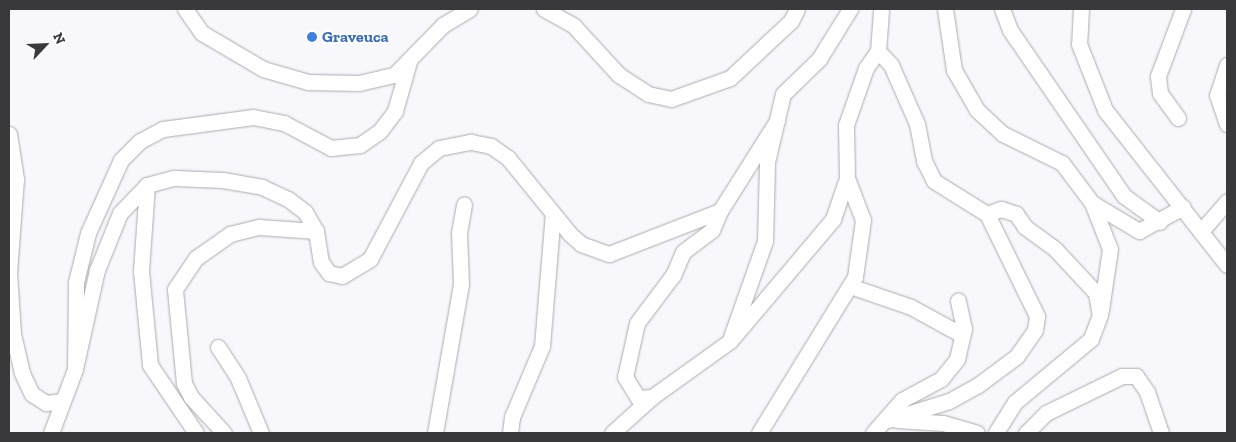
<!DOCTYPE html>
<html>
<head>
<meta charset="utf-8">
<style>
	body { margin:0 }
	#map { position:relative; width:1236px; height:442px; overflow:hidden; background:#f8f7fc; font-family:"Zilla Slab",serif }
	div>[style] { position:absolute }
	.roads { filter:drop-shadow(0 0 1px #abaaae) drop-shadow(0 0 1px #abaaae) }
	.minor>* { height:15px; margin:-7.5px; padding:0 7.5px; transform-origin:7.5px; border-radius:7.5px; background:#fff }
	.dots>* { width:14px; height:14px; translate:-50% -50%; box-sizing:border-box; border:2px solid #fff; border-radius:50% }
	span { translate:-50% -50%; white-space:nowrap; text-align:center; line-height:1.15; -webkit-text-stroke:4px #fff; paint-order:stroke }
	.shop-label { font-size:16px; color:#366cbe; font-weight:700 }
	.left { translate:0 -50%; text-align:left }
	.frame { position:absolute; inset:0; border:10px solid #39383a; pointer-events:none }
	.north { position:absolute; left:20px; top:20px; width:50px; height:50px; -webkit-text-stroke:4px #fff; paint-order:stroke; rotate:65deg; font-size:14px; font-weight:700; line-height:20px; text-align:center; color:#39383a }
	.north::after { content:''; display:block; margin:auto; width:18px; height:22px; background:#39383a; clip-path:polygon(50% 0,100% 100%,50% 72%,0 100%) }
</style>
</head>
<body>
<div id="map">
	<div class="roads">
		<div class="minor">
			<div style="left:185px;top:9px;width:29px;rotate:55deg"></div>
			<div style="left:202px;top:33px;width:71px;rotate:30.5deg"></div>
			<div style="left:263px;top:69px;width:47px;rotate:16.1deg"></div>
			<div style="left:308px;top:82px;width:51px;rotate:1.1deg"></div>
			<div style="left:359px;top:83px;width:36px;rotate:-13deg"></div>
			<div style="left:394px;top:75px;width:70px;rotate:-45.6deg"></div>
			<div style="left:443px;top:25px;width:31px;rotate:-31deg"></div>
			<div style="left:544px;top:9px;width:33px;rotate:29deg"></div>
			<div style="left:573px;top:25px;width:68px;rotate:47.4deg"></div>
			<div style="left:619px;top:75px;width:35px;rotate:33deg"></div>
			<div style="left:648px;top:94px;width:24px;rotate:12deg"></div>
			<div style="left:671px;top:99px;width:63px;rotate:-19.6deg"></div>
			<div style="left:730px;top:78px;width:83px;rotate:-43.1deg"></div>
			<div style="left:791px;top:21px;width:13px;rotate:-63deg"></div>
			<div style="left:945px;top:9px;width:62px;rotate:81.6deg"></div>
			<div style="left:954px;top:70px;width:46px;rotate:60.1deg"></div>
			<div style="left:977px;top:110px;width:35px;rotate:43deg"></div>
			<div style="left:1003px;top:134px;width:66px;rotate:26.2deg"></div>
			<div style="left:1062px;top:163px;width:50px;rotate:53.1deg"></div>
			<div style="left:1092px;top:203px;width:55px;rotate:30.8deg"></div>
			<div style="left:1139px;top:231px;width:50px;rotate:-28.6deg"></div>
			<div style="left:1002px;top:9px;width:22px;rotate:69deg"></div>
			<div style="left:1010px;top:30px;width:201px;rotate:55.5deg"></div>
			<div style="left:1124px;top:196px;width:44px;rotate:35.8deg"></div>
			<div style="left:1081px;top:9px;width:35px;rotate:93deg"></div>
			<div style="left:1079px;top:44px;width:71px;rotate:68.5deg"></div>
			<div style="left:1105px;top:110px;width:197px;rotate:51.8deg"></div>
			<div style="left:878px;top:51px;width:19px;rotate:47deg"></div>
			<div style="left:891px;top:65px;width:64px;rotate:66.2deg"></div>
			<div style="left:917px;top:124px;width:38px;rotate:79deg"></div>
			<div style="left:924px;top:161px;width:22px;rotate:63deg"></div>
			<div style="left:934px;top:181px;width:62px;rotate:31.9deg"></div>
			<div style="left:987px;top:214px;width:114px;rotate:63.9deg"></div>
			<div style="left:1037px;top:316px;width:14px;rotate:98deg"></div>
			<div style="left:1035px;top:330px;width:32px;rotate:125deg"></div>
			<div style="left:1017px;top:356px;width:49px;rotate:143.4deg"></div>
			<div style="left:978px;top:385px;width:33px;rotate:151deg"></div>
			<div style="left:949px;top:401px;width:64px;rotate:162.7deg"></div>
			<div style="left:1227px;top:65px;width:32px;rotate:108deg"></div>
			<div style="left:1217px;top:95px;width:31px;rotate:71deg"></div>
			<div style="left:1178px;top:118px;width:31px;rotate:-126deg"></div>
			<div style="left:1160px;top:93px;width:17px;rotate:-97deg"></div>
			<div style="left:1158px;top:76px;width:72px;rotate:-69.5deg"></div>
			<div style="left:9px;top:134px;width:46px;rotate:81.2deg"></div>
			<div style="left:16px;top:179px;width:94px;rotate:94.3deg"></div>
			<div style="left:9px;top:273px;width:61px;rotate:86.2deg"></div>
			<div style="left:13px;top:334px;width:40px;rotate:77deg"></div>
			<div style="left:22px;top:373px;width:23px;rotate:65deg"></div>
			<div style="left:32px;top:394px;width:17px;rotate:33deg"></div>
			<div style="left:46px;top:403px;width:17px;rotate:-7deg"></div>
			<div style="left:147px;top:185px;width:86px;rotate:94deg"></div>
			<div style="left:141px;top:271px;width:94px;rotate:84.5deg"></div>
			<div style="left:150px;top:365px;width:82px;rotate:55.9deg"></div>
			<div style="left:1092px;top:203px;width:49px;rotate:68.6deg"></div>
			<div style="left:1110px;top:249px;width:62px;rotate:98.4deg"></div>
			<div style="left:720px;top:211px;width:21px;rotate:113deg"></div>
			<div style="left:712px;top:230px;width:36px;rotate:143deg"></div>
			<div style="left:683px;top:252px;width:25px;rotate:113deg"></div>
			<div style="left:673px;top:275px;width:60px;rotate:126.9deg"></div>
			<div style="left:637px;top:323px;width:55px;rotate:102.5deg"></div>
			<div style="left:625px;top:377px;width:25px;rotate:58deg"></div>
			<div style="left:638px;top:398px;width:14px;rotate:-4deg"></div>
			<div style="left:652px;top:397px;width:96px;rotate:-35.7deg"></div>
			<div style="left:730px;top:341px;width:160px;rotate:-49.8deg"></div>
			<div style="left:833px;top:219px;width:43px;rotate:-71.1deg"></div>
			<div style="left:987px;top:214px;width:15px;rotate:-20deg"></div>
			<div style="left:1001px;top:209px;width:16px;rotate:18deg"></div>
			<div style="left:1016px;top:214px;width:16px;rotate:55deg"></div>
			<div style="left:1025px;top:227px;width:37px;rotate:36deg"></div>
			<div style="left:1055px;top:249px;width:60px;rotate:47deg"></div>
			<div style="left:1096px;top:293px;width:22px;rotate:80deg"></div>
			<div style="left:1100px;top:315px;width:26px;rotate:111deg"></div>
			<div style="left:1091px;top:339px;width:99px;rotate:140.3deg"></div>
			<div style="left:1015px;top:402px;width:36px;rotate:122deg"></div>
			<div style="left:1202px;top:230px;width:38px;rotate:-49deg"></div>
			<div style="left:850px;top:286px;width:65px;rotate:19deg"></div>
			<div style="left:911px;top:307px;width:58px;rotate:28.8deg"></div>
			<div style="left:731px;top:337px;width:102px;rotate:-70.5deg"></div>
			<div style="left:765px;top:241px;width:79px;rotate:-88.5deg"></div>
			<div style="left:767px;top:162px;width:70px;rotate:-76.8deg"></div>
			<div style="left:783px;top:94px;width:50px;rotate:-44.2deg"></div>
			<div style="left:819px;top:59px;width:59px;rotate:-58.2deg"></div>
			<div style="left:218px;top:347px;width:37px;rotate:57deg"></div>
			<div style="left:238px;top:378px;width:60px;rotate:67.3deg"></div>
			<div style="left:75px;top:369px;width:101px;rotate:-77.5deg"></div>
			<div style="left:97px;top:270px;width:61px;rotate:-68deg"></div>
			<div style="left:120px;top:213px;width:39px;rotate:-46deg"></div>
			<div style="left:147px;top:185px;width:28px;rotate:-15deg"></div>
			<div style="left:174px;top:178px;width:49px;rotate:2.3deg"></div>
			<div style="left:223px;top:180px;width:40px;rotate:10deg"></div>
			<div style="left:262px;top:187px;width:29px;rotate:25deg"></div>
			<div style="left:288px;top:199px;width:21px;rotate:37deg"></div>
			<div style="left:305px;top:212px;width:22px;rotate:60deg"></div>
			<div style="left:316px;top:231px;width:31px;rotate:81deg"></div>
			<div style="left:321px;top:262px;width:14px;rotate:54deg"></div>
			<div style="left:329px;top:273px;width:13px;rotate:13deg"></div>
			<div style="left:342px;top:276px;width:33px;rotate:-31deg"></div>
			<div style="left:370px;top:259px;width:109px;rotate:-62deg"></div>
			<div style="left:421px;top:163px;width:23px;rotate:-40deg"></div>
			<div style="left:439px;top:148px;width:33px;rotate:-11deg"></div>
			<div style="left:471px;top:142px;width:20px;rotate:11deg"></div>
			<div style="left:491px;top:146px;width:21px;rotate:35deg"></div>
			<div style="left:508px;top:158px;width:98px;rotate:50.8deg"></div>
			<div style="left:570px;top:234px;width:15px;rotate:42deg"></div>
			<div style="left:581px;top:244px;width:30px;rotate:20deg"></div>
			<div style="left:609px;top:254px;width:119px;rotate:-21.2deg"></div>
			<div style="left:720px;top:211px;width:107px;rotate:-57.7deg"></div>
			<div style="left:897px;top:420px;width:46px;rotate:3.7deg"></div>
			<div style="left:943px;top:423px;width:35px;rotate:16deg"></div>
			<div style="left:51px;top:433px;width:68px;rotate:-69.4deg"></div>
			<div style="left:75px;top:369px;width:87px;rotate:-89.3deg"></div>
			<div style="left:76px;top:282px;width:50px;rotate:-76.2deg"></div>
			<div style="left:88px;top:233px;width:80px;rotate:-65.7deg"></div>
			<div style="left:121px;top:160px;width:27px;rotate:-45deg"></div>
			<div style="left:140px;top:141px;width:26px;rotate:-28deg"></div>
			<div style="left:163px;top:129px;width:91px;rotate:-7.6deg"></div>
			<div style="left:253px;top:117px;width:32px;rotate:11deg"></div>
			<div style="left:284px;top:123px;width:53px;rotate:28deg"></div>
			<div style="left:331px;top:148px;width:29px;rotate:-6deg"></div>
			<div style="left:360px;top:145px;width:24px;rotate:-35deg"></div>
			<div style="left:380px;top:131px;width:25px;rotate:-53deg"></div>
			<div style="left:395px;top:111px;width:51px;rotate:-74.1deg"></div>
			<div style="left:224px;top:433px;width:49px;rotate:-132.5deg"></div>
			<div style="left:191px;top:397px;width:16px;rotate:-117deg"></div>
			<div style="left:184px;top:383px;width:94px;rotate:-95.5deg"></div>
			<div style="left:175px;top:289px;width:37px;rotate:-56deg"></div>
			<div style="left:196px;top:258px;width:42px;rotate:-35.2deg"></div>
			<div style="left:230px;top:234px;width:30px;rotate:-14deg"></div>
			<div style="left:259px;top:227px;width:57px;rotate:4deg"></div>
			<div style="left:435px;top:433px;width:151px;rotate:-80.1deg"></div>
			<div style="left:461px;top:284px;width:51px;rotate:-92.2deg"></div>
			<div style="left:459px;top:233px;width:29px;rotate:-80deg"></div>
			<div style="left:510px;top:433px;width:16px;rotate:-83deg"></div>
			<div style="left:512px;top:417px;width:77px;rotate:-67.1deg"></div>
			<div style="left:542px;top:346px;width:133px;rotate:-85.3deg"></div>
			<div style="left:612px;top:433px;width:54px;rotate:-42deg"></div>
			<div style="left:759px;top:433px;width:183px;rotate:-58.4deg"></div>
			<div style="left:855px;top:277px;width:58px;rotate:-82deg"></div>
			<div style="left:863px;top:220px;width:45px;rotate:-110.9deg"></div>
			<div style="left:847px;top:178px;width:53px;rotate:-91.1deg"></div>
			<div style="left:846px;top:125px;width:60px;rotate:-70.7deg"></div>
			<div style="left:866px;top:68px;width:21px;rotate:-55deg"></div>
			<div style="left:878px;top:51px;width:40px;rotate:-85.7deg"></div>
			<div style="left:873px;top:433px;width:44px;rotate:-48.7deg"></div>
			<div style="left:902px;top:400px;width:44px;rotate:-28.3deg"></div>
			<div style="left:941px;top:379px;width:26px;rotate:-51deg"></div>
			<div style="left:957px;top:359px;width:31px;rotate:-77deg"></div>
			<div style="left:964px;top:329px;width:29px;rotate:-102deg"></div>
			<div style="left:1026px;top:433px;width:28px;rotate:-45deg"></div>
			<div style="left:1046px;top:413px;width:85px;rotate:-26deg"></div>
			<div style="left:1122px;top:376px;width:14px"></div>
			<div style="left:1136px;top:376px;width:19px;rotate:55deg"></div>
			<div style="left:1147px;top:392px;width:43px;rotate:71.1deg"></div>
		</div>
	</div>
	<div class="dots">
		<div style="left:312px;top:37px;background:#3f7fe0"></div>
	</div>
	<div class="shop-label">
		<span class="left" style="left:322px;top:37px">Graveuca</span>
	</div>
	<div class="frame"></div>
	<div class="north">N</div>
</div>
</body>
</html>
